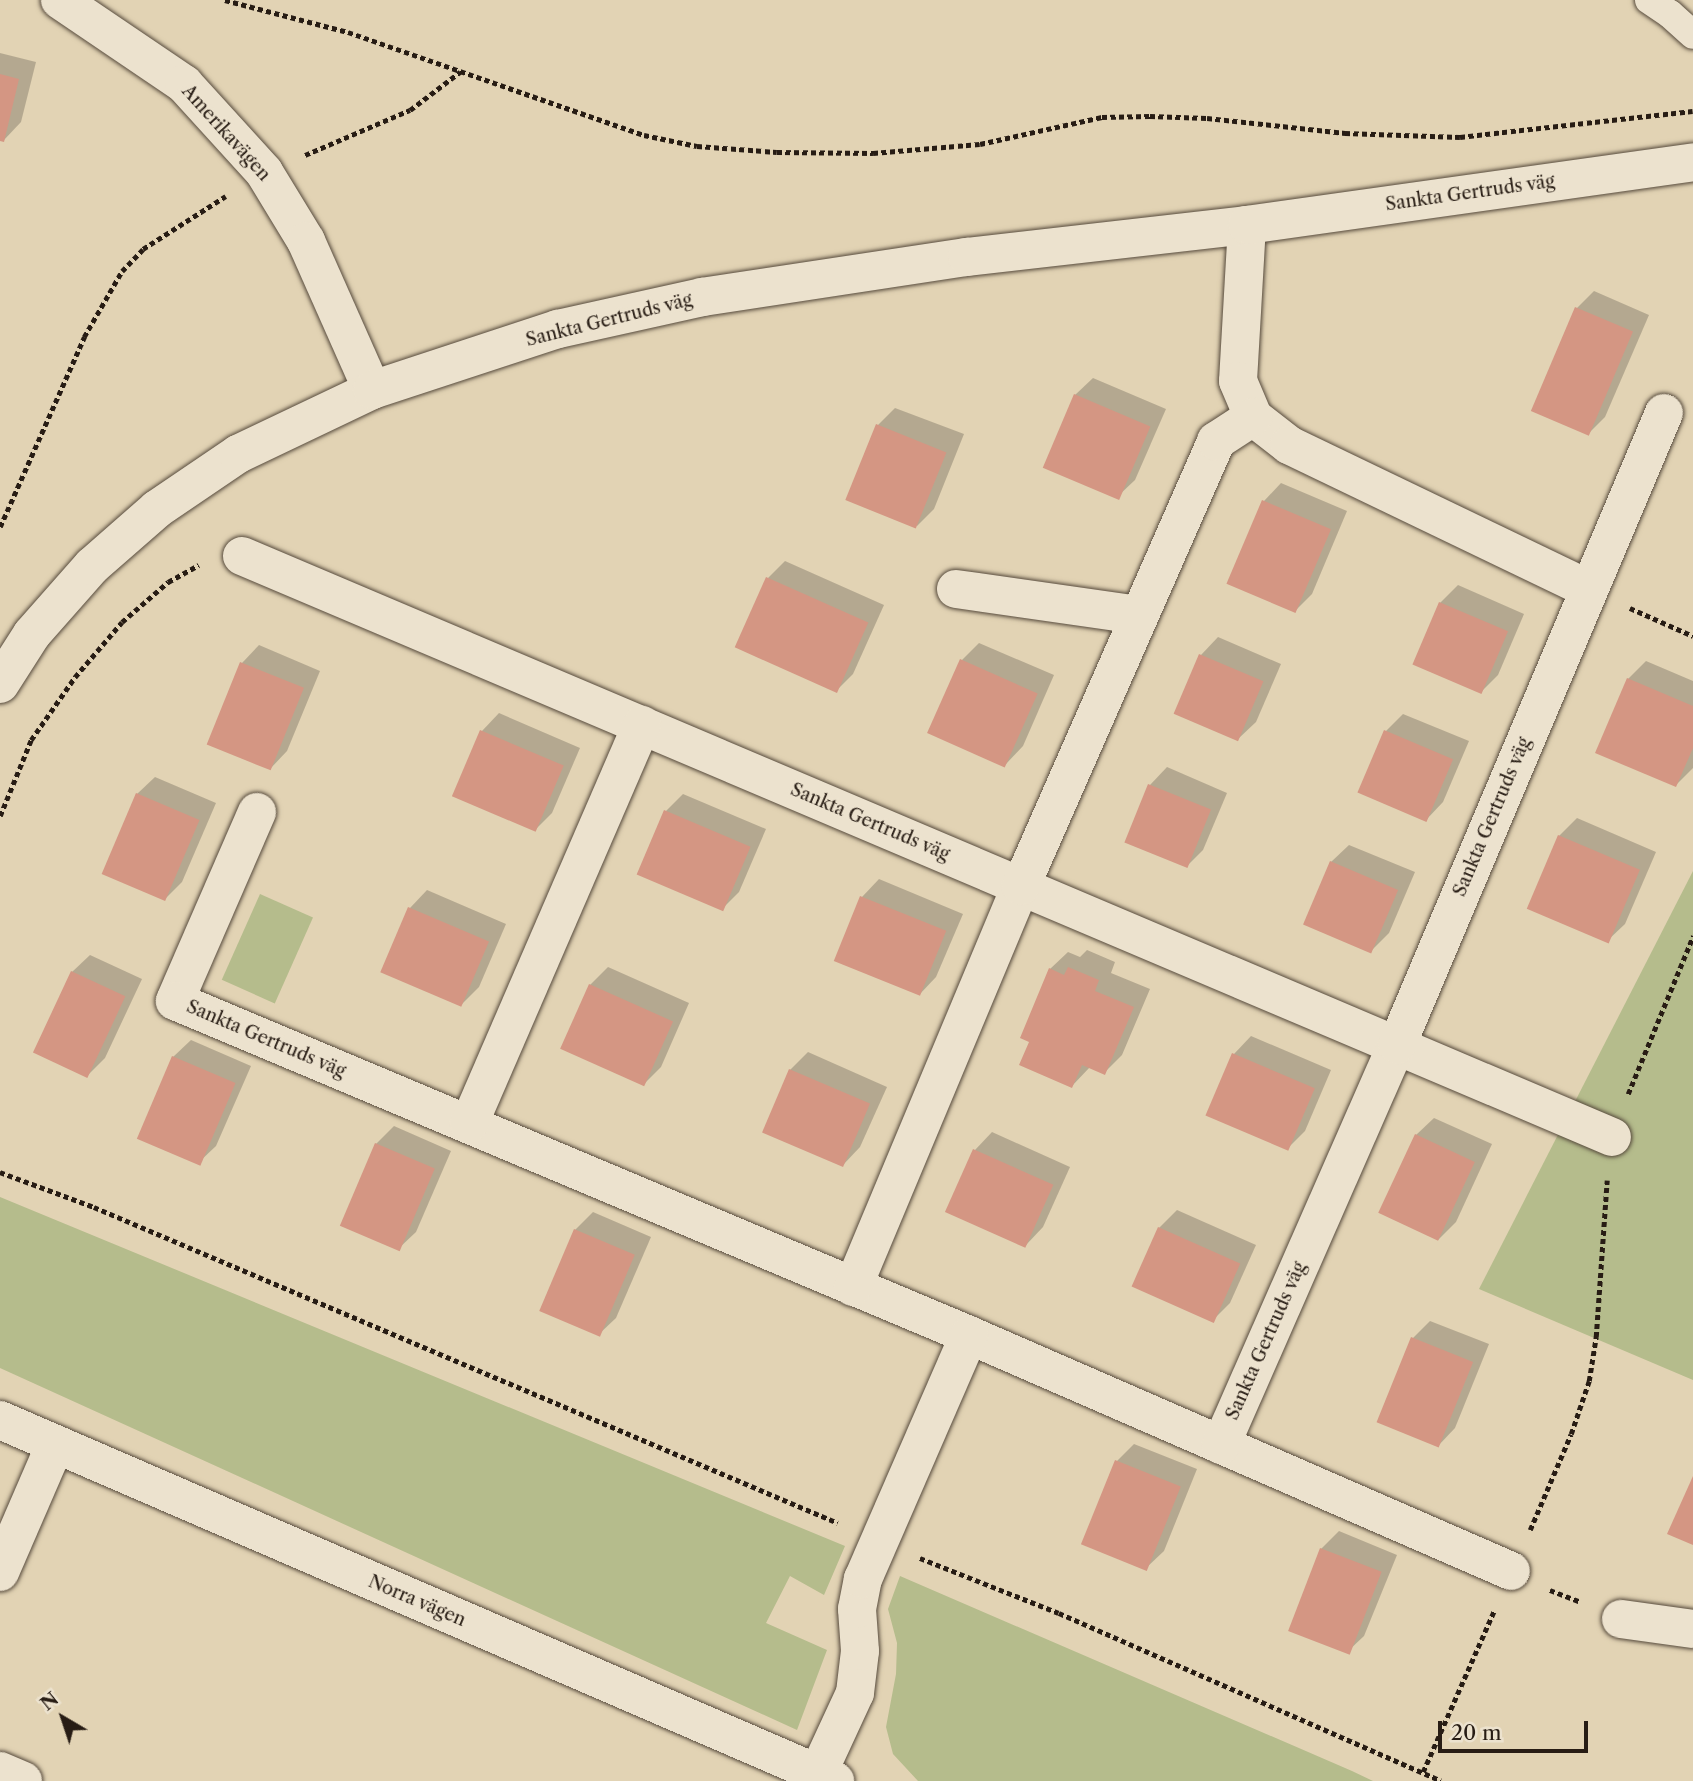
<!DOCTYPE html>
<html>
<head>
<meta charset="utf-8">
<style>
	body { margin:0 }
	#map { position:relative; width:1693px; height:1781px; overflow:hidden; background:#e2d3b4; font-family:"Libre Caslon Text",serif }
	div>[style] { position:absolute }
	.green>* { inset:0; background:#b5bc8c; transform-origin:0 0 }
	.shadow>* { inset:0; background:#0003 }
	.building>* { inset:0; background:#d49683; transform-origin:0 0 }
	.path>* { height:4.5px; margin-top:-2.25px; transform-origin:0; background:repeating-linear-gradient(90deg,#271c14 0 5px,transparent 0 8.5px) }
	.roads { filter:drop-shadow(0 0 2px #564a3c) drop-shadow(0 0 2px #564a3c) }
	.service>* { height:28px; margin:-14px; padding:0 14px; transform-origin:14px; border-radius:14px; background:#ece2ce }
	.minor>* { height:38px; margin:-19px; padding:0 19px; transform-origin:19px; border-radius:19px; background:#ece2ce }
	.tertiary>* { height:38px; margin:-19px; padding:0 19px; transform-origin:19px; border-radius:19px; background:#ece2ce }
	span { translate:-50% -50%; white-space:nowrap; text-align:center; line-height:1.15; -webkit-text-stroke:6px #ece2ce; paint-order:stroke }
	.street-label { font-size:18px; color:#271c14 }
	.north { position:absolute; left:28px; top:1683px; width:70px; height:70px; -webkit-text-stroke:5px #ece2ce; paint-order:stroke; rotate:321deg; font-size:19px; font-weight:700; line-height:28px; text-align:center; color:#271c14 }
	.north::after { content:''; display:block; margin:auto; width:24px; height:32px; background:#271c14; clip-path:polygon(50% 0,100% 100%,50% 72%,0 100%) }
	.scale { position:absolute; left:1438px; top:1721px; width:150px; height:32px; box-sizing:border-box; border:4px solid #271c14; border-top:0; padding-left:9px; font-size:21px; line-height:24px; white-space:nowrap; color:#271c14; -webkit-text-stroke:5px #ece2ce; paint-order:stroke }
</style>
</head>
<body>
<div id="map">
	<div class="green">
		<div style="clip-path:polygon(1693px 871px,1693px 1380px,1479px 1289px)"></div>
		<div style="left:260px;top:894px;width:58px;height:94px;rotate:24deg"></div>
		<div style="clip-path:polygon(0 1197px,845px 1546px,824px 1595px,790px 1576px,766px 1623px,827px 1650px,797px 1730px,0 1368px)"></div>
		<div style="clip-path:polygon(900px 1576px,1352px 1771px,1373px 1781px,918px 1781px,893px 1754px,886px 1727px,896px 1674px,897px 1643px,888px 1609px)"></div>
	</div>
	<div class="shadow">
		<div style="clip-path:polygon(0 53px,36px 62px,21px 122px,4px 140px,0 139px)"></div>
		<div style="clip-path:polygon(1594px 291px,1649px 315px,1605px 417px,1587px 435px,1577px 308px)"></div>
		<div style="clip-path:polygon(1093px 378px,1166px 409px,1135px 480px,1117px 497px,1075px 395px)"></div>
		<div style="clip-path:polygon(895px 408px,964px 434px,934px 509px,917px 526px,878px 425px)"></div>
		<div style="clip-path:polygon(1281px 483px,1347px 511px,1312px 594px,1295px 611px,1264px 501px)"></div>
		<div style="clip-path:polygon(785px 561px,884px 605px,853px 674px,836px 691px,768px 578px)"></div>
		<div style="clip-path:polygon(1458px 585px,1524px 614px,1498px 675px,1481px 692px,1440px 603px)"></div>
		<div style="clip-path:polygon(1218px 637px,1281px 664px,1256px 722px,1238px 739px,1201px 655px)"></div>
		<div style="clip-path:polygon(979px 643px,1054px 675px,1023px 746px,1006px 764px,962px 660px)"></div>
		<div style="clip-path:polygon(259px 645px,320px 671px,287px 751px,270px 769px,242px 663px)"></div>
		<div style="clip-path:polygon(1646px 661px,1693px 681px,1693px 768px,1676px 785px,1628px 679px)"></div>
		<div style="clip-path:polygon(499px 713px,580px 748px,552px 813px,535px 830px,454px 795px,482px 731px)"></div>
		<div style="clip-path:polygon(1403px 714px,1469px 741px,1443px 802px,1426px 820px,1386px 731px)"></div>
		<div style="clip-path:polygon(1167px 767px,1227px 793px,1203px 850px,1186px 867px,1150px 785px)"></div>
		<div style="clip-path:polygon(155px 777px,216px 803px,182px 882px,164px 900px,137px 794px)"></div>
		<div style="clip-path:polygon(683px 794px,766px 829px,739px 892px,722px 909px,666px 811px)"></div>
		<div style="clip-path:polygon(1577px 818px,1656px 852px,1625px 924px,1607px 941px,1559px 836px)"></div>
		<div style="clip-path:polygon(1349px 845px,1415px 872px,1389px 933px,1371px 951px,1331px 862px)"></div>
		<div style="clip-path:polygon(879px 879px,963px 914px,936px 977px,919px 995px,862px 897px)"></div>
		<div style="clip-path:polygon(427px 890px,506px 924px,479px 987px,461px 1005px,410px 908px)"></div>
		<div style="clip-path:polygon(1087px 950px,1115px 962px,1111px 973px,1150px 989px,1122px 1055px,1104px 1073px,1090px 1067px,1072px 1086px,1031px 1041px,1050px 969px,1068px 952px,1080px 957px)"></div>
		<div style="clip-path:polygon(90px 955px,142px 979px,105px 1058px,87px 1076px,72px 972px)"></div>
		<div style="clip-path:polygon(608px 967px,689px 1003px,661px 1067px,644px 1084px,590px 985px)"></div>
		<div style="clip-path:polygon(1251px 1036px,1331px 1070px,1305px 1131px,1287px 1149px,1207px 1114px,1234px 1054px)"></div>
		<div style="clip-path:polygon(191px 1040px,251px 1066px,216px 1146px,198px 1163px,173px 1057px)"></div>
		<div style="clip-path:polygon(808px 1052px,887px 1087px,860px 1147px,843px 1165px,764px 1131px,790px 1070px)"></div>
		<div style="clip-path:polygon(1434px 1118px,1492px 1144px,1456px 1222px,1438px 1240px,1416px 1135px)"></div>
		<div style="clip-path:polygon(394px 1126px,451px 1151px,416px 1232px,398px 1249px,376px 1144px)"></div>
		<div style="clip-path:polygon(992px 1132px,1070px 1167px,1043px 1227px,1026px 1245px,975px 1150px)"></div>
		<div style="clip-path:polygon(1177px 1210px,1256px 1245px,1230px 1303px,1212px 1321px,1133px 1286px,1159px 1228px)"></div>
		<div style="clip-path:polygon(593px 1212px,651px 1237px,616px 1318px,598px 1335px,575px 1230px)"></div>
		<div style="clip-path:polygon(1430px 1321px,1489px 1344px,1455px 1428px,1438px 1446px,1413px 1338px)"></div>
		<div style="clip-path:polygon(1134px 1444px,1197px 1469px,1164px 1551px,1146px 1568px,1117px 1461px)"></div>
		<div style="clip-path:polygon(1339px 1531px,1397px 1555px,1364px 1636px,1346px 1653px,1321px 1549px)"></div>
	</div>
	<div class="building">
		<div style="clip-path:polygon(0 74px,19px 79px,4px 142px,0 141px)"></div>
		<div style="left:1575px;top:307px;width:63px;height:113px;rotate:23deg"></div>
		<div style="left:1074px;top:394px;width:83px;height:80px;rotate:23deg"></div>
		<div style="left:876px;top:424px;width:76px;height:82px;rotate:22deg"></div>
		<div style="left:1262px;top:500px;width:75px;height:91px;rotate:23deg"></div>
		<div style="left:766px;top:577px;width:112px;height:77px;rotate:24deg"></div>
		<div style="left:1439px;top:602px;width:75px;height:68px;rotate:23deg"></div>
		<div style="left:1199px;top:654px;width:70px;height:65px;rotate:23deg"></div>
		<div style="left:960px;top:659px;width:85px;height:81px;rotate:24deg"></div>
		<div style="left:240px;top:662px;width:69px;height:89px;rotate:22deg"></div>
		<div style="clip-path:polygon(1627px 678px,1693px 706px,1693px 748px,1676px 787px,1595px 753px)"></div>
		<div style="left:480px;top:730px;width:91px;height:72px;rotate:23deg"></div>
		<div style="left:1384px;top:730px;width:75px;height:68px;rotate:23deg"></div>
		<div style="left:1148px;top:784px;width:68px;height:63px;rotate:22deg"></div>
		<div style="left:136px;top:793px;width:69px;height:88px;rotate:23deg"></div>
		<div style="left:664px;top:810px;width:94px;height:70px;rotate:23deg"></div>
		<div style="left:1558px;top:835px;width:89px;height:80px;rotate:23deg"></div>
		<div style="left:1330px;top:861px;width:74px;height:69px;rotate:23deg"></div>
		<div style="left:860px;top:896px;width:93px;height:70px;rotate:22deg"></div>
		<div style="left:408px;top:907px;width:88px;height:71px;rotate:23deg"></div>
		<div style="clip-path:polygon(1068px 967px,1099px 980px,1095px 991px,1134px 1007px,1105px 1075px,1082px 1065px,1072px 1088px,1019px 1065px,1029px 1042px,1020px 1038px,1049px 968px,1064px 975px)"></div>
		<div style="left:71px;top:971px;width:60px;height:90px;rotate:25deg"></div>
		<div style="left:589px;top:984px;width:92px;height:71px;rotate:24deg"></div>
		<div style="left:1232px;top:1053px;width:90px;height:68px;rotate:23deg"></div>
		<div style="left:172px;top:1056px;width:69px;height:90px;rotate:23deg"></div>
		<div style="left:789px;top:1069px;width:88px;height:69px;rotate:23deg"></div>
		<div style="left:1415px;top:1134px;width:66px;height:87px;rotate:25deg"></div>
		<div style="left:375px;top:1143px;width:65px;height:90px;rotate:23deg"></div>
		<div style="left:973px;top:1149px;width:88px;height:69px;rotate:24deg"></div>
		<div style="left:1158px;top:1227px;width:90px;height:65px;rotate:24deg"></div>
		<div style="left:574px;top:1229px;width:66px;height:89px;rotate:23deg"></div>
		<div style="left:1411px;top:1337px;width:67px;height:92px;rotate:22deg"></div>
		<div style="left:1115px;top:1460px;width:71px;height:91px;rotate:22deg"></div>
		<div style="clip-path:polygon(1693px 1476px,1693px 1545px,1667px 1534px)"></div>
		<div style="left:1320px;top:1548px;width:66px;height:89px;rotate:21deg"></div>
	</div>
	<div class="path">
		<div style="left:225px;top:0;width:127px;rotate:14.6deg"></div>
		<div style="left:348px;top:32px;width:313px;rotate:19.2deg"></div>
		<div style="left:644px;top:135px;width:54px;rotate:11.7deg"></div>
		<div style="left:697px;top:146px;width:80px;rotate:4.3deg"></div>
		<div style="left:777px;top:152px;width:96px;rotate:0.6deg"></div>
		<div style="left:873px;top:153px;width:107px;rotate:-4.8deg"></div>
		<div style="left:980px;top:144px;width:125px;rotate:-12.5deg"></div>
		<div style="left:1102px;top:117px;width:48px;rotate:-1.2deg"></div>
		<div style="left:1150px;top:116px;width:57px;rotate:2deg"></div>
		<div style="left:1207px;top:118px;width:139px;rotate:6.2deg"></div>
		<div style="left:1345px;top:133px;width:115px;rotate:2deg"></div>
		<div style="left:1460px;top:137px;width:234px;rotate:-6.4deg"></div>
		<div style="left:305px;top:155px;width:114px;rotate:-23.2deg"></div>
		<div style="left:410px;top:110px;width:63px;rotate:-37.2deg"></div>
		<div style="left:0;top:527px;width:208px;rotate:-66.1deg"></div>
		<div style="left:84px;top:337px;width:76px;rotate:-60.1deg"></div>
		<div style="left:122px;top:271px;width:30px;rotate:-46deg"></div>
		<div style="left:143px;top:249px;width:98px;rotate:-32.6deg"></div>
		<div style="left:1630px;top:608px;width:69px;rotate:24deg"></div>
		<div style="left:0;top:816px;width:82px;rotate:-67.8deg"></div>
		<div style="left:31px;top:740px;width:77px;rotate:-55.1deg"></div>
		<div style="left:75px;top:677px;width:72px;rotate:-49.5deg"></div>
		<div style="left:122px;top:622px;width:61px;rotate:-41deg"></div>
		<div style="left:168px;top:582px;width:35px;rotate:-29deg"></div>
		<div style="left:1628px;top:1094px;width:171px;rotate:-67.6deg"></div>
		<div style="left:0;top:1172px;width:100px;rotate:20.4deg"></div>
		<div style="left:94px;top:1207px;width:808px;rotate:23.01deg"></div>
		<div style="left:1530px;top:1530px;width:104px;rotate:-66.9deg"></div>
		<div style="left:1571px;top:1434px;width:56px;rotate:-71.2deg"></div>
		<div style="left:1589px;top:1381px;width:45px;rotate:-81deg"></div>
		<div style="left:1596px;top:1337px;width:157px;rotate:-86deg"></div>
		<div style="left:920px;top:1558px;width:149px;rotate:21.6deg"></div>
		<div style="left:1059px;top:1613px;width:417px;rotate:23.7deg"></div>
		<div style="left:1550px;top:1590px;width:33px;rotate:21deg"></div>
		<div style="left:1423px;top:1772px;width:176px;rotate:-66.2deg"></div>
	</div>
	<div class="roads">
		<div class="service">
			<div style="left:1649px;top:0;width:25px;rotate:34deg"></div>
			<div style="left:1670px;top:14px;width:31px;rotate:42deg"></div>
		</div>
		<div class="minor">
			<div style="left:60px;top:0;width:150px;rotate:34.1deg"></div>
			<div style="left:184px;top:84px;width:119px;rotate:47.7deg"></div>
			<div style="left:264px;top:172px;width:81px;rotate:58.7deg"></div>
			<div style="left:306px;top:241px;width:163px;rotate:66.1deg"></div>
			<div style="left:1247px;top:225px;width:156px;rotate:93.3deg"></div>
			<div style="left:1238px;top:381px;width:39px;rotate:67deg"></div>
			<div style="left:1253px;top:417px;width:46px;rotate:37.9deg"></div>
			<div style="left:1289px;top:445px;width:332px;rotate:25.7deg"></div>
			<div style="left:242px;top:556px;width:1488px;rotate:22.98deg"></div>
			<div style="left:956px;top:589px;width:185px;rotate:8.1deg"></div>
			<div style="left:0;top:684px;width:59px;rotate:-57.4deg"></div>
			<div style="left:32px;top:634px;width:91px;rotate:-48.6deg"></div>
			<div style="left:92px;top:566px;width:86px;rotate:-41.2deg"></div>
			<div style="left:157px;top:509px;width:98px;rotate:-34.2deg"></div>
			<div style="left:238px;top:454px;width:148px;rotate:-25.5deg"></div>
			<div style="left:372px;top:390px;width:196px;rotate:-18.2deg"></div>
			<div style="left:558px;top:329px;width:148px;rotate:-12.5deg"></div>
			<div style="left:702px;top:297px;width:268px;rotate:-8.6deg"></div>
			<div style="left:967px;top:257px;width:282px;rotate:-6.5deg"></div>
			<div style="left:1247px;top:225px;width:450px;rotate:-8deg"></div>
			<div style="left:257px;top:812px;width:206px;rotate:113.5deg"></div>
			<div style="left:175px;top:1001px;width:861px;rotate:22.81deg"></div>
			<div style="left:969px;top:1335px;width:591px;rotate:23.53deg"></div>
			<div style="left:469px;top:1124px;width:435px;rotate:-66.6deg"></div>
			<div style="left:853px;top:1287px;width:435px;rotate:-67.3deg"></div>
			<div style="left:1021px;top:886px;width:486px;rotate:-66.3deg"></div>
			<div style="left:1216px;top:441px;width:44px;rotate:-33deg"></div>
			<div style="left:1221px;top:1445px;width:437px;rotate:-66.3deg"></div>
			<div style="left:1397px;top:1045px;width:686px;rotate:-67.1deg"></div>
			<div style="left:0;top:1572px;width:138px;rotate:-66.6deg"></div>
			<div style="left:1621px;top:1619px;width:73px;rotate:7.9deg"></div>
			<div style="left:0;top:1771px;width:25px;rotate:23deg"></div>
			<div style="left:818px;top:1773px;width:88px;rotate:-65.2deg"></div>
			<div style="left:855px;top:1693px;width:42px;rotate:-83.2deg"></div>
			<div style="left:860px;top:1651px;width:42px;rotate:-94.1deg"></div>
			<div style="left:857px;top:1609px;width:31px;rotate:-79deg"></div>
			<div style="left:863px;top:1579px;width:266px;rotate:-66.5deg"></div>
		</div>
		<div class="tertiary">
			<div style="left:0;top:1420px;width:910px;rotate:23.38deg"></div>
		</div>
	</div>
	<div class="street-label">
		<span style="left:226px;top:133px;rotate:48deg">Amerikavägen</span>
		<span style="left:1470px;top:193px;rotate:-8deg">Sankta Gertruds väg</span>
		<span style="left:609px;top:320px;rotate:-14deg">Sankta Gertruds väg</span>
		<span style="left:1492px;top:817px;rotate:-67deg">Sankta Gertruds väg</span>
		<span style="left:870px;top:822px;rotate:23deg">Sankta Gertruds väg</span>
		<span style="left:266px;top:1039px;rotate:23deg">Sankta Gertruds väg</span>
		<span style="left:1266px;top:1341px;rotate:-66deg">Sankta Gertruds väg</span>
		<span style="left:417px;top:1601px;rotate:23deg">Norra vägen</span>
	</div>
	<div class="north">N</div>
	<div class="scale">20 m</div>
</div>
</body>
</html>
